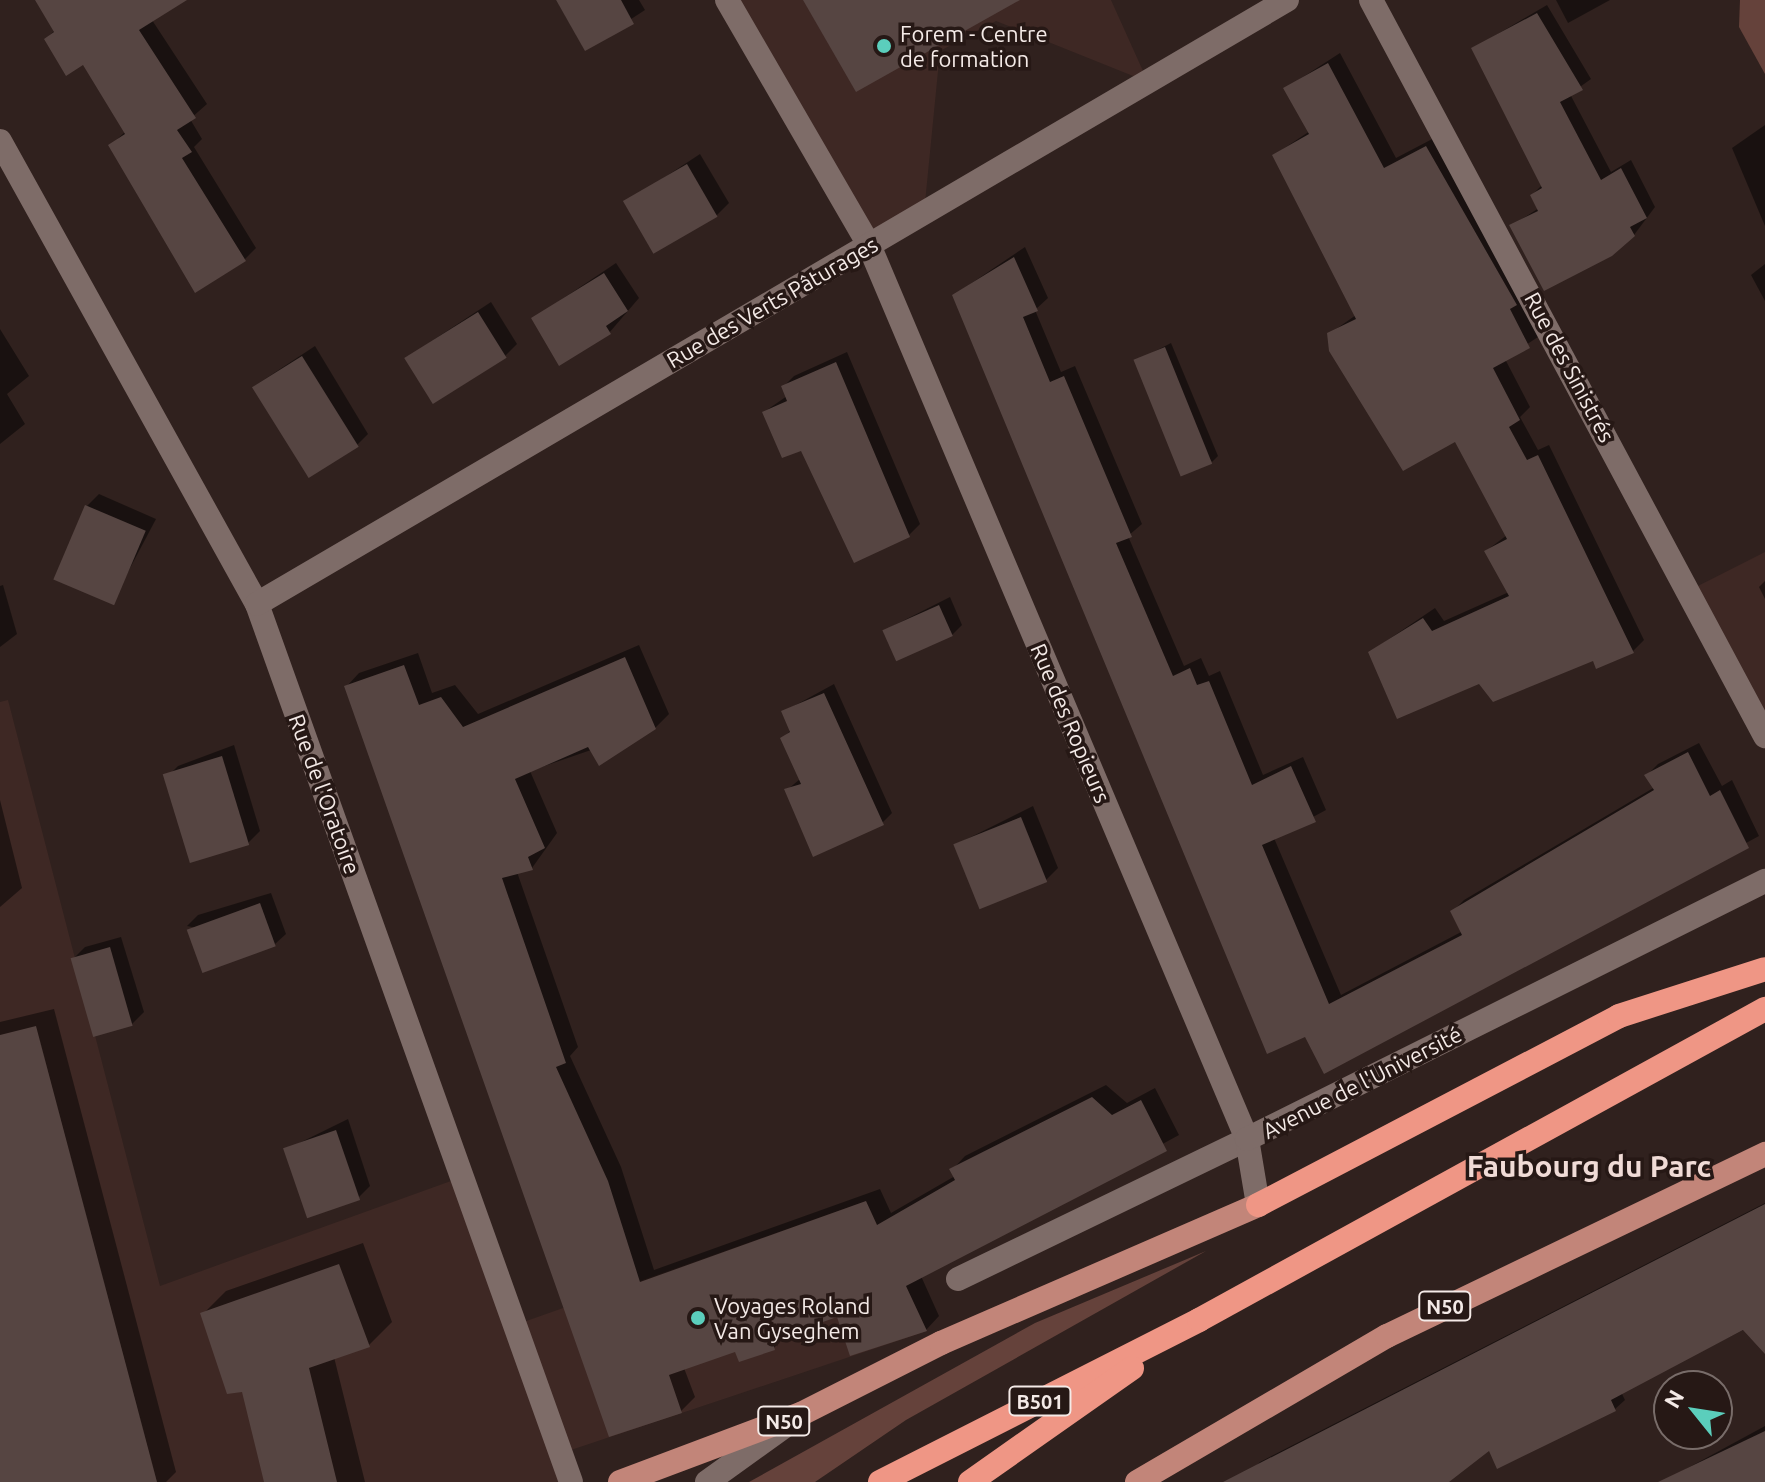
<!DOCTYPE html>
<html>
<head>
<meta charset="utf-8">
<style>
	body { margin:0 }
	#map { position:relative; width:1765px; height:1482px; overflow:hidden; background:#30211e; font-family:Ubuntu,sans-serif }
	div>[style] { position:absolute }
	.built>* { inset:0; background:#3e2824 }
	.green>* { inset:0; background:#65423b }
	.shadow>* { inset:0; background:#0007 }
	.building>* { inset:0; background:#564542; transform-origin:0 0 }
	.lane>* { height:24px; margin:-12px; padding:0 12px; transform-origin:12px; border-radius:12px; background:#7e6c68 }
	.street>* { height:24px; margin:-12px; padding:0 12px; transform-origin:12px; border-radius:12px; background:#7e6c68 }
	.secondary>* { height:24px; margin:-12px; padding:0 12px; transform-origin:12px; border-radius:12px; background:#7e6c68 }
	.primary>* { height:24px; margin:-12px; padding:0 12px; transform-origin:12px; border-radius:12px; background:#c28579 }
	.highway>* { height:24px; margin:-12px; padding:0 12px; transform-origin:12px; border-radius:12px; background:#ef9685 }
	.dots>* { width:22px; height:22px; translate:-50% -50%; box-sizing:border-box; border:4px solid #261815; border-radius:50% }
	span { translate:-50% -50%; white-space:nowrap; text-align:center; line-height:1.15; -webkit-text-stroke:7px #261815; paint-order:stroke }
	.shield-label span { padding:2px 6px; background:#261815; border:2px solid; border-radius:6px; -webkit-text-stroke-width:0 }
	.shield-label { font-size:20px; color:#f4eae7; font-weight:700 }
	.poi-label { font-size:22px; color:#f4eae7 }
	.left { translate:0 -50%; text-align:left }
	.street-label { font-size:22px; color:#f4eae7 }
	.district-label { font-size:30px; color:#f0dbd6; font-weight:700 }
	.north { position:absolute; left:1653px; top:1370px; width:80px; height:80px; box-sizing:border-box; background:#261815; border:2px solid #786c69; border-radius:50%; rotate:300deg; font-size:22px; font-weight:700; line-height:32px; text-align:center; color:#f4eae7 }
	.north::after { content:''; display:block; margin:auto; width:28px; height:36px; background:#5bcebc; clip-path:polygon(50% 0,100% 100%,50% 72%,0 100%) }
</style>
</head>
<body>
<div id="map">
	<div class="built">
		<div style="clip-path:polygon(727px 0,1111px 0,1148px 82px,996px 21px,940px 51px,924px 213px,869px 245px)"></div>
		<div style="clip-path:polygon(1765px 552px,1765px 736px,1690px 590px)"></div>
		<div style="clip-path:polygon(8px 700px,160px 1286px,462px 1177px,515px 1325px,866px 1201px,927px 1331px,562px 1453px,571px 1482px,0 1482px,0 702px)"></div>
	</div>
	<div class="green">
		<div style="clip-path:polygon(1740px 0,1765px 0,1765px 74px,1739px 27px)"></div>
		<div style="clip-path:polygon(1206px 1251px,906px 1420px,815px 1482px,749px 1482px,1035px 1323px)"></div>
	</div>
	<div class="shadow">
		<div style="clip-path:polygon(38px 0,160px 0,152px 20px,207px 104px,190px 119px,202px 139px,194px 147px,256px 248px,244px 260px,111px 145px,126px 131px,84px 62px,46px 39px,55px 30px)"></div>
		<div style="clip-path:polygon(556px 0,639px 0,645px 10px,585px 49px)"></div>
		<div style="clip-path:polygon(1556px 0,1610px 0,1568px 23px)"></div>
		<div style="clip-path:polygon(1547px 5px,1591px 79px,1570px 94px,1611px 172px,1631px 160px,1655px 207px,1634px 235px,1511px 226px,1539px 208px,1532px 195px,1542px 185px,1474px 48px)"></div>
		<div style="clip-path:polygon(1340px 53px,1396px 158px,1438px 136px,1541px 335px,1505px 359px,1530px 407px,1520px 417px,1538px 450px,1549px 445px,1644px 640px,1633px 651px,1480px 681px,1370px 652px,1435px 608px,1444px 621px,1509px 592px,1486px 551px,1507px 535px,1456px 439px,1329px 334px,1356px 315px,1274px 155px,1310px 131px,1286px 88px)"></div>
		<div style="clip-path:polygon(1765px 125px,1765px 226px,1732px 148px)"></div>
		<div style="clip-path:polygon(700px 154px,729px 203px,717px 215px,627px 202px)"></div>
		<div style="clip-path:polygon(1025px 247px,1048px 298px,1035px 310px,1061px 372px,1075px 366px,1142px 524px,1128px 536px,1184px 666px,1201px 658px,1209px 676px,1220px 671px,1263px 775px,1303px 757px,1326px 810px,1274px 838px,1341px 995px,1463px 931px,1453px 911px,1464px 900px,1655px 787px,1647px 775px,1658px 764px,1699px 743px,1722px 786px,1732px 780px,1759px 836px,1325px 1071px,954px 295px)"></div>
		<div style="clip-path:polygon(616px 263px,639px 298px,609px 333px,534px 318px)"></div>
		<div style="clip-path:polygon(1765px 264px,1765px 301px,1751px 275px)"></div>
		<div style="clip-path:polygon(491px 302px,517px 344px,505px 356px,406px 358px)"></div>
		<div style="clip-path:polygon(0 329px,29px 376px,7px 394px,25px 424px,0 444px)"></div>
		<div style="clip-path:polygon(1171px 343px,1218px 456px,1212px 462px,1136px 361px)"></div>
		<div style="clip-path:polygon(315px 346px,368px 434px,356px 446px,253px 387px)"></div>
		<div style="clip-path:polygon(847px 352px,920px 524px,909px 535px,764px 412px,787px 396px,783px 387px,794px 376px)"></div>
		<div style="clip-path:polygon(99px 494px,156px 519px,111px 604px,87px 506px)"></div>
		<div style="clip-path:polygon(1765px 581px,1765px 599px,1759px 587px)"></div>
		<div style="clip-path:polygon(3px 585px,17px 634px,0 647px,0 586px)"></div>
		<div style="clip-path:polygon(950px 597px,962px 625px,952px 635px,885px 630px)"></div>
		<div style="clip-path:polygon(639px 645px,669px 714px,655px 728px,530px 771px,557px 833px,532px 868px,517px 872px,578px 1047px,570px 1056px,621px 1167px,654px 1270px,880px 1189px,891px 1213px,955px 1176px,952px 1170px,965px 1156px,1106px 1085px,1127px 1103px,1155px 1088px,1179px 1135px,921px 1276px,939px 1316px,926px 1330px,838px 1315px,787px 1333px,774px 1348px,736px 1350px,684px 1368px,695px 1397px,681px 1411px,610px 1435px,346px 687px,359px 673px,418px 653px,432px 693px,455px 685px,478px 714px)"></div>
		<div style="clip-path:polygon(834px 684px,892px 813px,882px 823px,787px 790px,800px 779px,783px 738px,791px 730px,783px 712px)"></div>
		<div style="clip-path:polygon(234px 745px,260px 831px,248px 843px,166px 778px,178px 766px)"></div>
		<div style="clip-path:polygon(0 800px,22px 888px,0 907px)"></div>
		<div style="clip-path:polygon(1033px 806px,1058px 868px,1046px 880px,955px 845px)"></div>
		<div style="clip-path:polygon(271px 893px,286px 934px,275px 944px,187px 926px,198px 915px)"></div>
		<div style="clip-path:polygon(121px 937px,144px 1012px,132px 1024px,73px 959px,85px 947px)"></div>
		<div style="clip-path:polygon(54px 1009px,176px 1472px,166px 1482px,0 1482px,0 1022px)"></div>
		<div style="clip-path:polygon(348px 1119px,370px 1186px,358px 1198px,285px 1150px)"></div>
		<div style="clip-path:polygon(1765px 1203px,1765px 1319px,1621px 1392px,1625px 1400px,1615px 1409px,1490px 1448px,1445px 1482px,1255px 1482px,1250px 1472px,1260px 1462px)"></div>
		<div style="clip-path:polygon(363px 1243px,392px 1322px,369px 1345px,334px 1357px,365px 1482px,266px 1482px,244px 1389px,203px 1314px,226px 1291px)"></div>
		<div style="clip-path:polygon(1765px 1426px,1765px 1482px,1662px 1482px)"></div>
	</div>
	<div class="building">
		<div style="clip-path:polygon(35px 0,187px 0,139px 30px,196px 118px,177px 130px,192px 152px,182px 158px,246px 261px,195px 293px,108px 145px,125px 134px,83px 65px,66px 76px,44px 39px,54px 32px)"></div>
		<div style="clip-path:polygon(556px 0,621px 0,634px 24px,585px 51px)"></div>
		<div style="clip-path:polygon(803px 0,1020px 0,856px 92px)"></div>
		<div style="clip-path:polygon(1537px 13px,1583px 90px,1560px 102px,1601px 180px,1621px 168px,1647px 218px,1630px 227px,1635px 236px,1612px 256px,1544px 291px,1509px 225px,1538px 211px,1530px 195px,1542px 188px,1471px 48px)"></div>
		<div style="clip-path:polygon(1328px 63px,1384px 168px,1426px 146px,1517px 305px,1510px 309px,1530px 348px,1493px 368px,1520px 420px,1509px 427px,1527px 460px,1538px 455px,1634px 653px,1596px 669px,1593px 661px,1493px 702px,1479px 684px,1397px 719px,1368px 652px,1423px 618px,1432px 631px,1509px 596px,1484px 551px,1507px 539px,1455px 442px,1403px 471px,1329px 351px,1327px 333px,1356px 319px,1272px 155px,1309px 134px,1283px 88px)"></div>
		<div style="left:687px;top:164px;width:61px;height:74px;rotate:60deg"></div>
		<div style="clip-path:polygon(1014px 257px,1038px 311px,1023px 317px,1050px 382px,1064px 376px,1132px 537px,1116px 543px,1173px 676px,1190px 668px,1197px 685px,1209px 681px,1252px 785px,1291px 766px,1316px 822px,1262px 845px,1329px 1004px,1462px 935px,1450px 911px,1654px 790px,1644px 775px,1688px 752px,1710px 796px,1720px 790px,1749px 848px,1324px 1074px,1305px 1037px,1267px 1054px,952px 295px)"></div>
		<div style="clip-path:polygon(604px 273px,628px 311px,606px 326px,611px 334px,559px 366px,531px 318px)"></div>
		<div style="left:478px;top:312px;width:54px;height:87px;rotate:58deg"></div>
		<div style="left:1165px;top:347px;width:126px;height:34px;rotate:68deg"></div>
		<div style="left:302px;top:356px;width:107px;height:59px;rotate:58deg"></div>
		<div style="clip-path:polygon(836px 362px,910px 537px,854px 563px,801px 451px,782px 458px,762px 412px,787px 401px,781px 386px)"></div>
		<div style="left:85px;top:505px;width:66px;height:81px;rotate:23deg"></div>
		<div style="left:939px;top:605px;width:34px;height:62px;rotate:66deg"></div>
		<div style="clip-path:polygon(625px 657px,656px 729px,599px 766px,588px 747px,515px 779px,545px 848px,528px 857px,533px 870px,502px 878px,566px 1063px,556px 1067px,608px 1181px,640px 1282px,866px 1201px,877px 1225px,955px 1180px,949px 1169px,1092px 1097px,1112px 1115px,1141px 1100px,1167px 1151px,906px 1286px,927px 1331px,850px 1356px,837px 1317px,772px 1340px,775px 1350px,739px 1362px,735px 1352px,669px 1375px,682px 1413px,609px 1437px,344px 686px,404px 665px,419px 705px,441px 697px,463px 727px)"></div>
		<div style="clip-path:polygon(824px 693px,884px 825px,813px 857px,784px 789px,801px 784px,780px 738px,790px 732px,781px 711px)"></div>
		<div style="left:222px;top:756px;width:93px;height:62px;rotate:73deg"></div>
		<div style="left:1021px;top:817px;width:70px;height:73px;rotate:68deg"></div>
		<div style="left:260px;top:903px;width:46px;height:78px;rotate:70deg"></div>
		<div style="left:110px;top:947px;width:82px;height:41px;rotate:74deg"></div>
		<div style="clip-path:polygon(36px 1026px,126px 1365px,157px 1482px,0 1482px,0 1035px)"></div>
		<div style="left:336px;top:1130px;width:74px;height:56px;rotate:71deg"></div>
		<div style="clip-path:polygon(1765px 1204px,1765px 1354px,1743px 1330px,1611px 1400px,1616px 1411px,1497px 1469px,1489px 1451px,1449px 1482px,1223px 1482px)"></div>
		<div style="clip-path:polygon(339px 1264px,370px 1347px,309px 1368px,337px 1482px,264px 1482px,242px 1392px,227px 1394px,200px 1313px)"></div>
		<div style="clip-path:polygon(1765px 1431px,1765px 1482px,1658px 1482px)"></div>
	</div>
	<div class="lane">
		<div style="left:958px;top:1279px;width:321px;rotate:-25.8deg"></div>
	</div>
	<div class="street">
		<div style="left:727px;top:0;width:283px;rotate:59.9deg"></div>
		<div style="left:869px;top:245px;width:971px;rotate:67.08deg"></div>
		<div style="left:1247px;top:1139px;width:67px;rotate:80.5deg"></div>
		<div style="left:1371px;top:0;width:835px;rotate:61.84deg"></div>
		<div style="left:0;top:141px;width:530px;rotate:60.97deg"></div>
		<div style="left:257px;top:604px;width:932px;rotate:70.32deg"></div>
		<div style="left:257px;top:604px;width:1194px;rotate:-30.39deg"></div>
		<div style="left:1247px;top:1139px;width:579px;rotate:-26.48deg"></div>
	</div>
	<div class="secondary">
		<div style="left:707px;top:1482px;width:101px;rotate:-35.7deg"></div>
	</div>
	<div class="primary">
		<div style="left:620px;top:1482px;width:193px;rotate:-20.6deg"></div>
		<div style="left:801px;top:1414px;width:157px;rotate:-26.9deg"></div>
		<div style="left:941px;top:1343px;width:346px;rotate:-23.5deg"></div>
		<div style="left:1137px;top:1482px;width:290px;rotate:-30.3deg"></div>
		<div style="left:1387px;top:1336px;width:420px;rotate:-25.7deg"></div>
	</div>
	<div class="highway">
		<div style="left:1258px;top:1205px;width:407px;rotate:-27.6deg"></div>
		<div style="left:1619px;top:1016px;width:153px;rotate:-17.8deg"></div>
		<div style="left:880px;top:1482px;width:358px;rotate:-26.9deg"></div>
		<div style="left:1199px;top:1320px;width:646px;rotate:-28.79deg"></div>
		<div style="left:970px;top:1482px;width:198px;rotate:-35.1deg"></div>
	</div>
	<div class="dots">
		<div style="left:884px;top:46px;background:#5bcebc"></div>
		<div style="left:698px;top:1318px;background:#5bcebc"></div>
	</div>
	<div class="shield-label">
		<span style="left:1445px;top:1306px">N50</span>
		<span style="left:1040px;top:1401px">B501</span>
		<span style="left:784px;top:1421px">N50</span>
	</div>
	<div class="poi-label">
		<span class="left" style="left:900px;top:46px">Forem - Centre<br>de formation</span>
		<span class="left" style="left:714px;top:1318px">Voyages Roland<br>Van Gyseghem</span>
	</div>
	<div class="street-label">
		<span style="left:772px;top:302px;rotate:-30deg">Rue des Verts Pâturages</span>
		<span style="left:1570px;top:367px;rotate:62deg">Rue des Sinistrés</span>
		<span style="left:1071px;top:723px;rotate:67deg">Rue des Ropieurs</span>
		<span style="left:325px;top:794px;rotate:70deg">Rue de l'Oratoire</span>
		<span style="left:1362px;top:1082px;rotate:-27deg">Avenue de l'Université</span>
	</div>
	<div class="district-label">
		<span style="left:1589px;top:1166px">Faubourg du Parc</span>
	</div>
	<div class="north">N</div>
</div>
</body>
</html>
